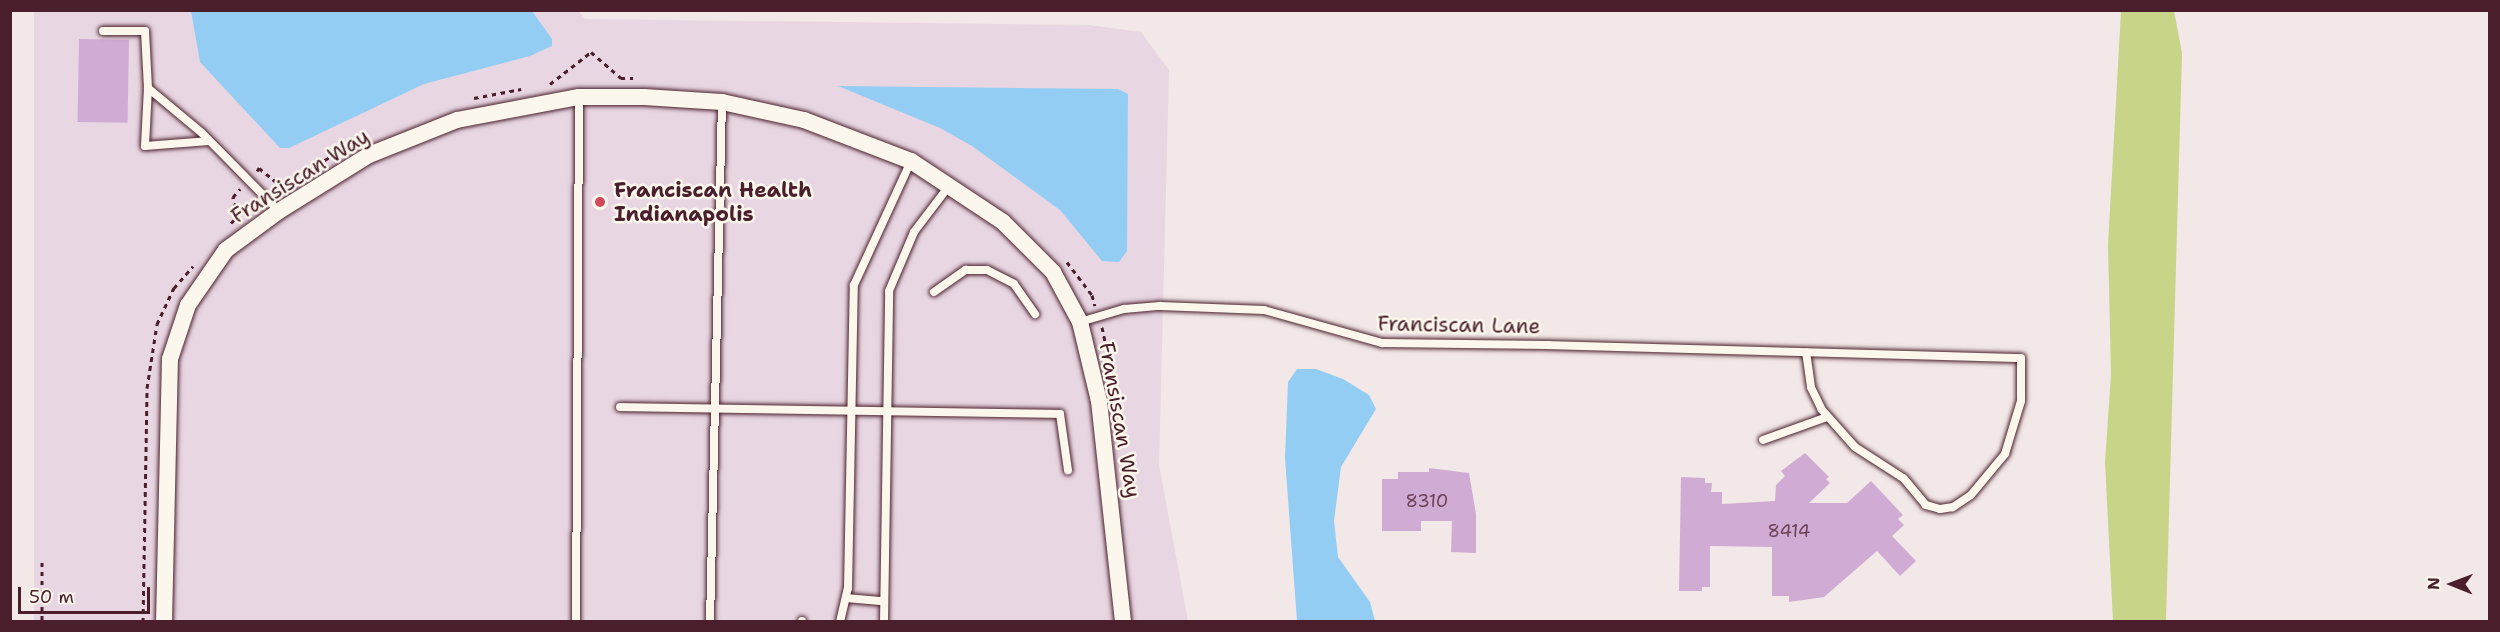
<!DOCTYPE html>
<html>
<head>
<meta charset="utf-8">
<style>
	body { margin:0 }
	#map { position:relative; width:2500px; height:632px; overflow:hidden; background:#f2e8e7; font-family:"Shantell Sans",sans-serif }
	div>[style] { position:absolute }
	.built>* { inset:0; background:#e8d6e2 }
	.green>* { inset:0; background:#c8d487 }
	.water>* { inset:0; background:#93cdf3 }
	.building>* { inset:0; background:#d0acd5; transform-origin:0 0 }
	.path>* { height:3px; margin-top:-1.5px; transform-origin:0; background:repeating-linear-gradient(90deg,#4a1f2b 0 4.5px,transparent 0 9px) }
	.roads { filter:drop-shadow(0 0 2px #4a1f2b) drop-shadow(0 0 2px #4a1f2b) }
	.service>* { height:8px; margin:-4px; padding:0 4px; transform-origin:4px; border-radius:4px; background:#fbf7ec }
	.minor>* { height:16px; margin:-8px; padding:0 8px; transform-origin:8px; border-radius:8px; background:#fbf7ec }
	.dots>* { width:16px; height:16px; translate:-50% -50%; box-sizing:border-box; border:3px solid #fbf7ec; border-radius:50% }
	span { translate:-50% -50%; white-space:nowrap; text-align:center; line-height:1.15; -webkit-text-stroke:5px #fbf7ec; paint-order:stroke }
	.number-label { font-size:18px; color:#6c4256 }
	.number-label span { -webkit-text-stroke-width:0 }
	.street-label { font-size:21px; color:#4a1f2b }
	.poi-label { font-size:21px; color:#4a1f2b; font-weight:700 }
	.left { translate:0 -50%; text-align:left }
	.frame { position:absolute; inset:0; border:12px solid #4a1f2b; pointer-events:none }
	.north { position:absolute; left:2422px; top:554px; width:60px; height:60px; -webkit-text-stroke:4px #fbf7ec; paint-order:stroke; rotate:271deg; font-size:16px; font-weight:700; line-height:24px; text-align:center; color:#4a1f2b }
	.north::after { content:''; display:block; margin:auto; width:21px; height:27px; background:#4a1f2b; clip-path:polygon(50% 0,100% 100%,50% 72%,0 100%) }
	.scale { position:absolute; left:18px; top:587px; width:132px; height:27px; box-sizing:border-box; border:3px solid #4a1f2b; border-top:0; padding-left:8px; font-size:18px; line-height:21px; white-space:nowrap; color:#4a1f2b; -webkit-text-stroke:4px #fbf7ec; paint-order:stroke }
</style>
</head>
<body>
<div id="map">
	<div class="built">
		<div style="clip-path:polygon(578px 10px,585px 19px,1089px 25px,1141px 32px,1169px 70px,1159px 465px,1188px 621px,34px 622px,34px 11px)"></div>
	</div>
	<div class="green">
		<div style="clip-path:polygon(2121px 11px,2174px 11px,2182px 53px,2166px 621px,2113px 621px,2105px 462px,2111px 374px,2108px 245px)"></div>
	</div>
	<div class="water">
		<div style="clip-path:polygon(191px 11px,532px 11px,552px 39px,552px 46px,530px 56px,424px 84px,289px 148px,280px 148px,200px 62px)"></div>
		<div style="clip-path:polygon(838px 86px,1118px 89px,1128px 94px,1127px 251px,1119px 262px,1102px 261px,1060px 210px,972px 146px,940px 128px)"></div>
		<div style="clip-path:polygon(1297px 369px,1316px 369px,1343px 379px,1369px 395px,1376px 409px,1341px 467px,1334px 521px,1338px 557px,1370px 602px,1375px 621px,1297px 621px,1285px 458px,1288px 382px)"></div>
	</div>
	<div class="building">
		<div style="left:79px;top:39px;width:50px;height:83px;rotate:1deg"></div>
		<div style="clip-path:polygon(1805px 453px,1829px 477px,1826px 479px,1830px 483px,1809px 503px,1847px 503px,1871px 481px,1903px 515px,1898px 519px,1904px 525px,1892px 536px,1916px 561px,1900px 576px,1877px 551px,1824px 597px,1789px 602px,1789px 596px,1772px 596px,1772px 547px,1710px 546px,1710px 587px,1702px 587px,1702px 591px,1679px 591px,1681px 477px,1705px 478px,1705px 483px,1712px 483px,1711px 492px,1722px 492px,1722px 504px,1775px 501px,1776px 485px,1785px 476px,1781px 471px)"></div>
		<div style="clip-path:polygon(1429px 468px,1469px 473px,1476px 514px,1476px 553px,1451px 552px,1452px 521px,1421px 521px,1421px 531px,1382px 531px,1382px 479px,1398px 479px,1398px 472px,1429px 472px)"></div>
	</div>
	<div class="path">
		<div style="left:550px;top:84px;width:52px;rotate:-38deg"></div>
		<div style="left:591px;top:52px;width:40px;rotate:41deg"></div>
		<div style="left:621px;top:78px;width:12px"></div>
		<div style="left:474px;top:98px;width:48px;rotate:-10.8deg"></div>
		<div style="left:257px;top:171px;width:4px;rotate:-56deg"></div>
		<div style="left:259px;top:168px;width:21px;rotate:39deg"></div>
		<div style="left:275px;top:181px;width:11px;rotate:10deg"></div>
		<div style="left:286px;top:183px;width:74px;rotate:-30.7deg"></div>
		<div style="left:231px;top:223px;width:10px;rotate:-45deg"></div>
		<div style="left:238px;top:216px;width:20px;rotate:-105deg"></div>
		<div style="left:233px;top:197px;width:11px;rotate:-49deg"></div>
		<div style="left:1067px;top:262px;width:41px;rotate:52.9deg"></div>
		<div style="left:1092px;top:295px;width:11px;rotate:75deg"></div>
		<div style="left:1102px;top:327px;width:59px;rotate:78.3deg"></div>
		<div style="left:42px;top:562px;width:60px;rotate:90deg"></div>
		<div style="left:143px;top:622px;width:234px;rotate:-89deg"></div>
		<div style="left:147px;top:388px;width:65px;rotate:-81.1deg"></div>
		<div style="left:157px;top:324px;width:40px;rotate:-65deg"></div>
		<div style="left:174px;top:288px;width:29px;rotate:-49deg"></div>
	</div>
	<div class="roads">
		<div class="service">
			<div style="left:103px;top:31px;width:42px"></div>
			<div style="left:145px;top:31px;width:57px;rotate:87deg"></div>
			<div style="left:148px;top:88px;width:70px;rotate:39.8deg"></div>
			<div style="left:202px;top:133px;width:110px;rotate:45.4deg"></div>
			<div style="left:148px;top:88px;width:58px;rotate:93deg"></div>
			<div style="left:145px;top:146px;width:64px;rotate:-4.5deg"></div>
			<div style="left:934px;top:292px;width:39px;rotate:-35deg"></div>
			<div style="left:966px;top:270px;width:21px"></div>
			<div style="left:987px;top:270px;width:30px;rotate:27deg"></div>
			<div style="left:1014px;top:284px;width:37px;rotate:55deg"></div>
			<div style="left:1080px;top:322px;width:46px;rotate:-16.5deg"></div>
			<div style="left:1124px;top:309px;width:36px;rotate:-5deg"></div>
			<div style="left:1160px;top:306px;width:104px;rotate:2.2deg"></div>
			<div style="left:1264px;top:310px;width:123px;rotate:15.6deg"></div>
			<div style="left:1382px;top:343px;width:167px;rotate:0.7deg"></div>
			<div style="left:1549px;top:345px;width:472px;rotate:1.6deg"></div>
			<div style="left:2021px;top:358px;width:43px;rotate:90deg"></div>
			<div style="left:2021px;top:401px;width:55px;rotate:106.8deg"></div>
			<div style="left:2005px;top:454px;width:53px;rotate:129.7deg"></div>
			<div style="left:1971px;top:495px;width:22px;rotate:146deg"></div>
			<div style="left:1953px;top:507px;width:13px;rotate:171deg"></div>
			<div style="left:1940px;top:509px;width:15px;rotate:-164deg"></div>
			<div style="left:1926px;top:505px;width:35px;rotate:-130deg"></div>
			<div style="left:1903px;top:478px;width:57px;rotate:-147.1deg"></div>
			<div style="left:1855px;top:447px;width:50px;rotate:-131.7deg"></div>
			<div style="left:1822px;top:410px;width:25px;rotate:-116deg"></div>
			<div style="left:1811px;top:387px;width:35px;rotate:-98deg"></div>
			<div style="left:620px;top:407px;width:440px;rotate:0.9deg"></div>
			<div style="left:1060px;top:414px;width:57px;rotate:81.9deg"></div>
			<div style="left:1763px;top:440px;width:68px;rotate:-19.8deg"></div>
			<div style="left:846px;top:598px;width:37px;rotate:5deg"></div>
			<div style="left:576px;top:622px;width:525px;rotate:-89.67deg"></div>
			<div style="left:710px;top:622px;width:520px;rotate:-88.68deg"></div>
			<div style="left:802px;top:622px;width:1px;rotate:-90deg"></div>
			<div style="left:840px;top:622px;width:35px;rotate:-77deg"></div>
			<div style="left:848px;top:588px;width:303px;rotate:-88.9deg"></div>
			<div style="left:854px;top:285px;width:136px;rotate:-65.3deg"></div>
			<div style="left:884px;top:622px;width:331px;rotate:-89.1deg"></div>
			<div style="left:889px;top:291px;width:64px;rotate:-67deg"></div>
			<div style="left:914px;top:232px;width:58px;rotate:-52.7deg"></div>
		</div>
		<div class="minor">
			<div style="left:164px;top:622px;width:263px;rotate:-88.7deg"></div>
			<div style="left:170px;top:359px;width:57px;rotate:-71.6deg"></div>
			<div style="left:188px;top:305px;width:67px;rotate:-55.4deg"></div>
			<div style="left:226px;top:250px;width:66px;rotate:-36.3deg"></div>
			<div style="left:279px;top:211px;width:106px;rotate:-31.9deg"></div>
			<div style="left:369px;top:155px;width:95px;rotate:-21.7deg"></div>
			<div style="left:457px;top:120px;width:124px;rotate:-10.7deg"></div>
			<div style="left:579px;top:97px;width:65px"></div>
			<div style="left:644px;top:97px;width:78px;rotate:3.7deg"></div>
			<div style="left:722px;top:102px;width:84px;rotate:12.4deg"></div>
			<div style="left:804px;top:120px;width:115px;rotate:21deg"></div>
			<div style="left:911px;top:161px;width:110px;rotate:33.5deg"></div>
			<div style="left:1003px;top:222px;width:71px;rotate:45deg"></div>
			<div style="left:1053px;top:272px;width:57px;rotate:61.6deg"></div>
			<div style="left:1080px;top:322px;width:81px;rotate:76.5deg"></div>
			<div style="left:1099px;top:401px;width:222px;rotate:83.8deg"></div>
		</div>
	</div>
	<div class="dots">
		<div style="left:600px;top:202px;background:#d1495b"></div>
	</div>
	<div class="number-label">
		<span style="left:1427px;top:501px">8310</span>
		<span style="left:1789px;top:531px">8414</span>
	</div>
	<div class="street-label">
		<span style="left:300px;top:176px;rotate:-32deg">Fransiscan Way</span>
		<span style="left:1459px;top:325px;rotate:1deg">Franciscan Lane</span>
		<span style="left:1120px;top:420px;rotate:80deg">Fransiscan Way</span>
	</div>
	<div class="poi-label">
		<span class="left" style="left:614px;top:202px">Franciscan Health<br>Indianapolis</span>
	</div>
	<div class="frame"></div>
	<div class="north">N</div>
	<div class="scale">50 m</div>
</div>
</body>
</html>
